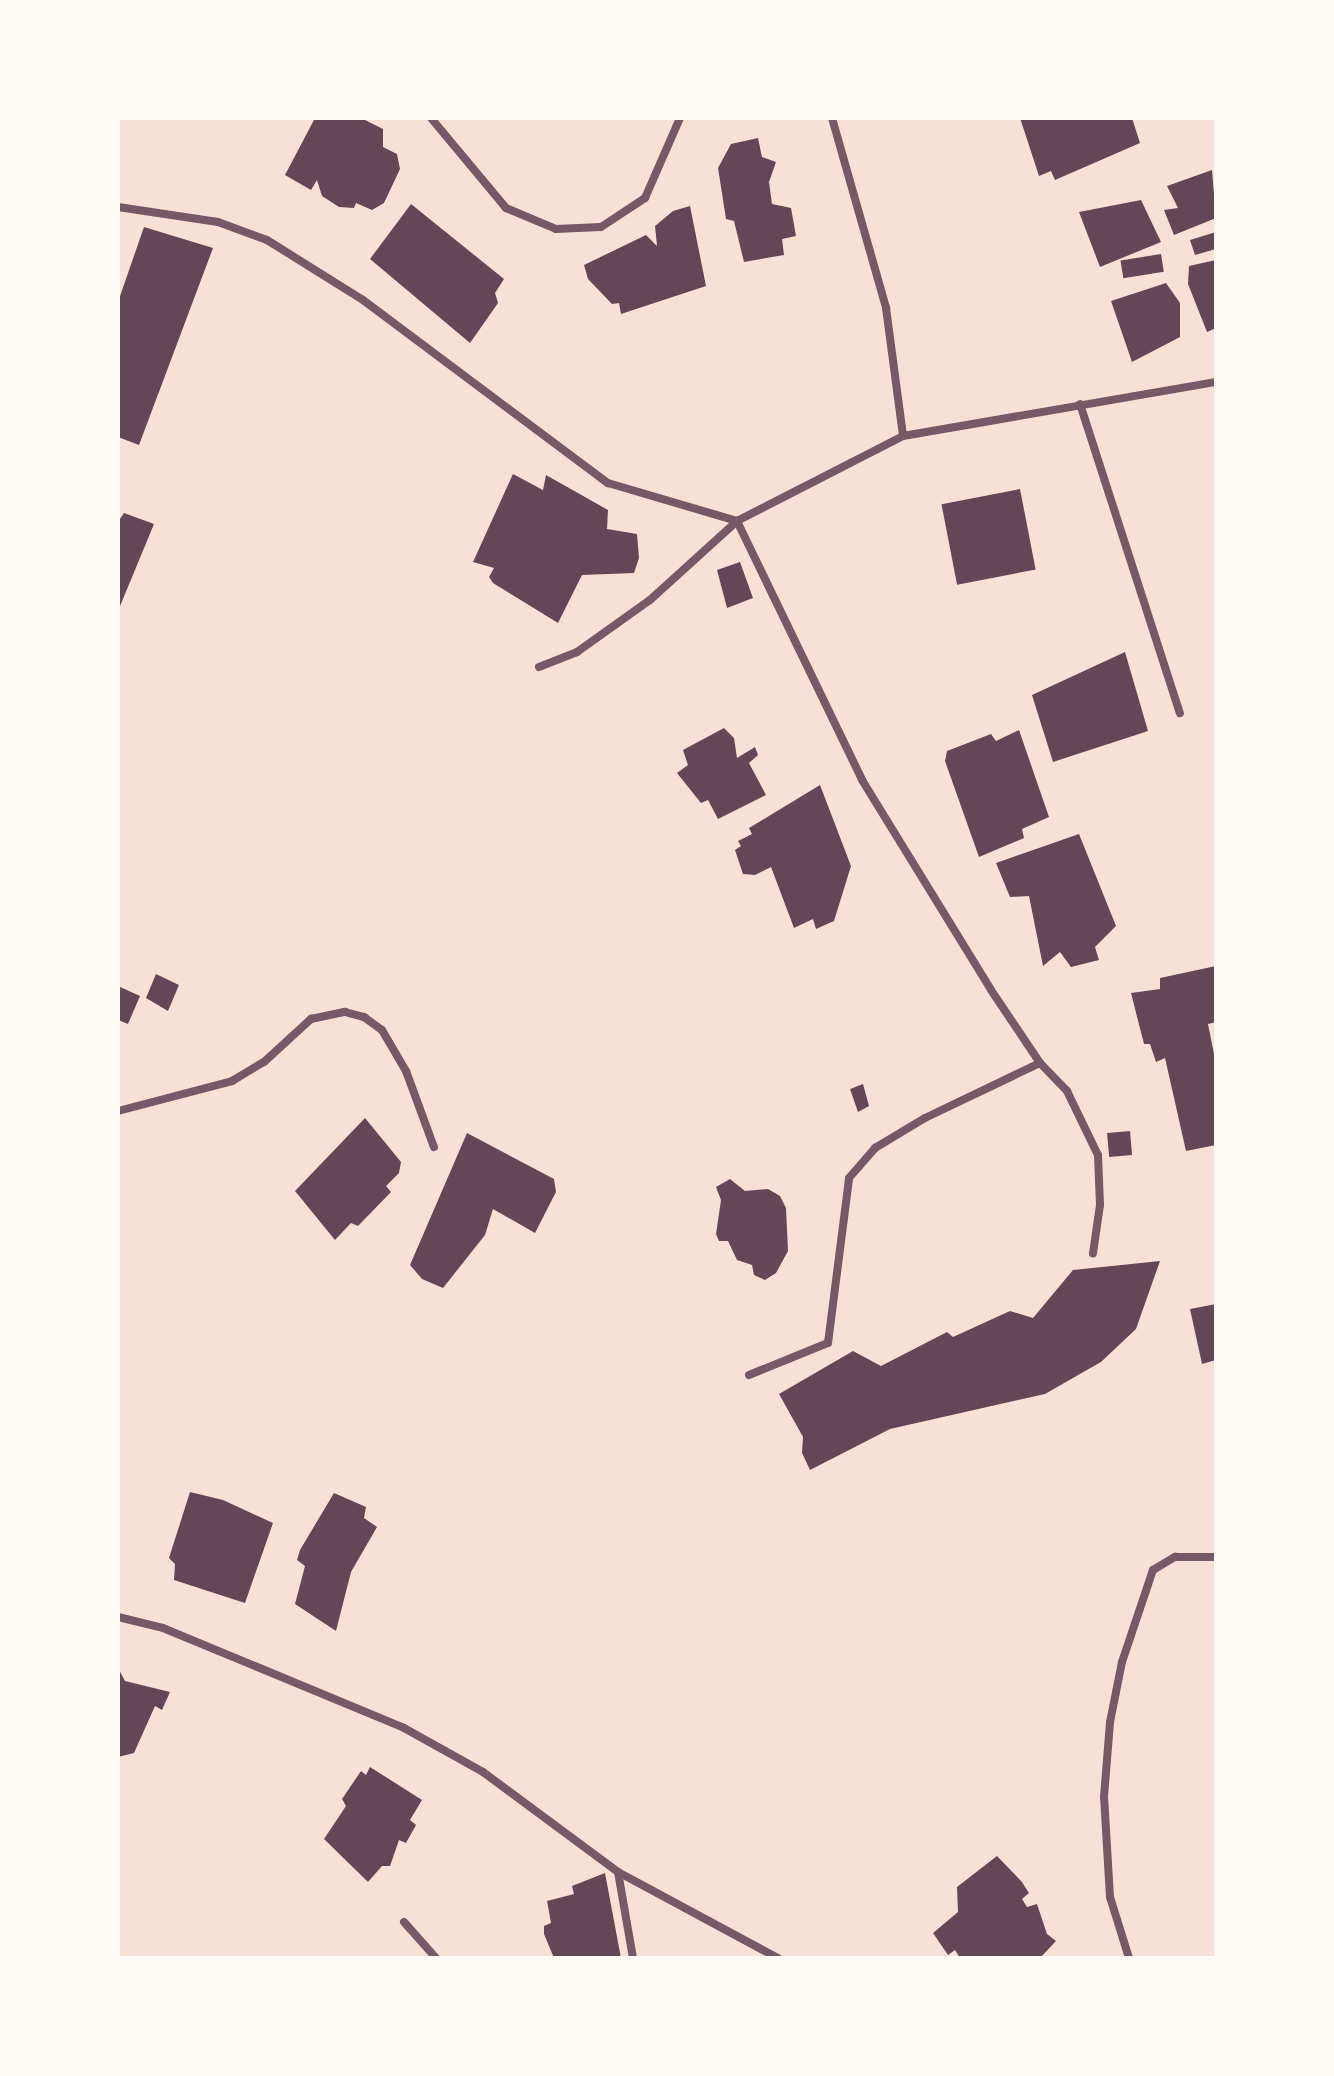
<!DOCTYPE html>
<html>
<head>
<meta charset="utf-8">
<style>
	body { margin:0 }
	#map { position:relative; width:1334px; height:2076px; overflow:hidden; background:#f7e1d7; font-family:Overpass,sans-serif }
	div>[style] { position:absolute }
	.building>* { inset:0; background:#644757; transform-origin:0 0 }
	.minor>* { height:8px; margin:-4px; padding:0 4px; transform-origin:4px; border-radius:4px; background:#755966 }
	span { translate:-50% -50%; white-space:nowrap; text-align:center; line-height:1.15; -webkit-text-stroke:6px #fffaf5; paint-order:stroke }
	.frame { position:absolute; inset:0; border:120px solid #fffaf5; pointer-events:none }
</style>
</head>
<body>
<div id="map">
	<div class="building">
		<div style="clip-path:polygon(315px 118px,365px 120px,383px 129px,383px 147px,397px 154px,400px 169px,384px 203px,372px 210px,356px 203px,354px 208px,339px 207px,322px 196px,317px 180px,311px 190px,285px 175px)"></div>
		<div style="clip-path:polygon(1020px 118px,1132px 118px,1140px 143px,1055px 180px,1051px 171px,1039px 176px)"></div>
		<div style="clip-path:polygon(758px 138px,762px 157px,776px 162px,769px 182px,772px 204px,791px 208px,796px 236px,782px 239px,784px 255px,744px 262px,734px 221px,726px 219px,718px 168px,731px 144px)"></div>
		<div style="clip-path:polygon(1212px 170px,1216px 218px,1174px 235px,1164px 210px,1178px 208px,1167px 186px)"></div>
		<div style="clip-path:polygon(1141px 200px,1161px 242px,1100px 267px,1079px 212px)"></div>
		<div style="clip-path:polygon(411px 204px,504px 279px,495px 293px,498px 303px,470px 343px,370px 259px)"></div>
		<div style="clip-path:polygon(690px 206px,706px 286px,621px 314px,619px 303px,612px 304px,588px 279px,584px 265px,646px 235px,657px 246px,655px 226px,673px 211px)"></div>
		<div style="clip-path:polygon(144px 227px,213px 248px,139px 445px,118px 437px,118px 302px)"></div>
		<div style="clip-path:polygon(1216px 232px,1216px 249px,1195px 255px,1190px 240px)"></div>
		<div style="left:1161px;top:254px;width:18px;height:41px;rotate:81deg"></div>
		<div style="clip-path:polygon(1216px 260px,1216px 328px,1207px 332px,1188px 284px,1189px 266px)"></div>
		<div style="clip-path:polygon(1166px 283px,1180px 303px,1180px 337px,1132px 362px,1111px 301px)"></div>
		<div style="clip-path:polygon(513px 474px,543px 490px,546px 475px,608px 510px,607px 529px,637px 534px,639px 558px,634px 573px,582px 575px,558px 623px,493px 583px,489px 577px,494px 568px,473px 562px)"></div>
		<div style="left:1020px;top:489px;width:82px;height:80px;rotate:79deg"></div>
		<div style="clip-path:polygon(124px 513px,154px 524px,118px 611px,118px 522px)"></div>
		<div style="clip-path:polygon(740px 562px,753px 598px,727px 608px,717px 570px)"></div>
		<div style="clip-path:polygon(1125px 652px,1148px 731px,1053px 762px,1032px 695px)"></div>
		<div style="clip-path:polygon(724px 728px,734px 738px,737px 758px,755px 747px,758px 755px,749px 763px,766px 795px,718px 819px,708px 800px,701px 803px,677px 773px,688px 765px,683px 750px)"></div>
		<div style="clip-path:polygon(1019px 730px,1049px 817px,1022px 829px,1024px 838px,979px 857px,945px 761px,947px 751px,991px 734px,996px 741px)"></div>
		<div style="clip-path:polygon(820px 785px,851px 866px,834px 921px,816px 929px,813px 919px,794px 928px,771px 867px,755px 875px,743px 874px,735px 850px,741px 846px,738px 841px,752px 834px,749px 828px)"></div>
		<div style="clip-path:polygon(1079px 834px,1116px 926px,1095px 947px,1099px 960px,1071px 967px,1060px 952px,1043px 966px,1029px 896px,1010px 897px,996px 863px)"></div>
		<div style="clip-path:polygon(1216px 966px,1216px 1022px,1208px 1024px,1216px 1064px,1216px 1145px,1186px 1151px,1165px 1058px,1156px 1062px,1150px 1044px,1144px 1044px,1131px 993px,1160px 989px,1160px 978px)"></div>
		<div style="clip-path:polygon(156px 974px,179px 985px,168px 1011px,146px 998px)"></div>
		<div style="clip-path:polygon(118px 986px,140px 996px,128px 1024px,118px 1020px)"></div>
		<div style="clip-path:polygon(863px 1084px,869px 1106px,858px 1112px,850px 1089px)"></div>
		<div style="clip-path:polygon(365px 1118px,401px 1162px,399px 1173px,386px 1186px,391px 1192px,358px 1226px,351px 1223px,335px 1240px,295px 1191px)"></div>
		<div style="left:1130px;top:1131px;width:24px;height:23px;rotate:85deg"></div>
		<div style="clip-path:polygon(467px 1133px,554px 1179px,556px 1192px,535px 1233px,493px 1209px,485px 1235px,443px 1288px,422px 1279px,410px 1265px)"></div>
		<div style="clip-path:polygon(730px 1179px,745px 1191px,768px 1189px,780px 1196px,786px 1208px,788px 1251px,776px 1273px,765px 1280px,754px 1275px,752px 1265px,737px 1260px,728px 1241px,719px 1241px,716px 1234px,721px 1200px,716px 1187px)"></div>
		<div style="clip-path:polygon(1160px 1261px,1136px 1329px,1101px 1362px,1045px 1394px,890px 1429px,810px 1470px,802px 1453px,803px 1437px,779px 1394px,853px 1351px,881px 1366px,947px 1332px,953px 1337px,1010px 1311px,1033px 1318px,1073px 1270px)"></div>
		<div style="clip-path:polygon(1216px 1304px,1216px 1360px,1202px 1364px,1190px 1309px)"></div>
		<div style="clip-path:polygon(190px 1492px,223px 1500px,273px 1523px,245px 1603px,174px 1580px,175px 1564px,169px 1558px)"></div>
		<div style="clip-path:polygon(334px 1493px,366px 1507px,364px 1518px,377px 1527px,351px 1572px,336px 1631px,295px 1604px,305px 1566px,297px 1560px,300px 1550px)"></div>
		<div style="clip-path:polygon(118px 1668px,125px 1681px,170px 1692px,162px 1710px,155px 1706px,134px 1753px,118px 1757px)"></div>
		<div style="clip-path:polygon(370px 1767px,422px 1800px,410px 1820px,416px 1825px,406px 1843px,399px 1840px,390px 1866px,382px 1866px,368px 1882px,324px 1839px,346px 1806px,342px 1799px,361px 1771px,366px 1775px)"></div>
		<div style="clip-path:polygon(997px 1856px,1022px 1882px,1029px 1893px,1022px 1899px,1027px 1907px,1037px 1904px,1047px 1934px,1056px 1941px,1040px 1958px,960px 1958px,955px 1950px,948px 1955px,933px 1933px,958px 1912px,957px 1887px)"></div>
		<div style="clip-path:polygon(605px 1873px,621px 1958px,554px 1958px,544px 1934px,544px 1926px,551px 1923px,547px 1901px,574px 1894px,572px 1886px)"></div>
	</div>
	<div class="minor">
		<div style="left:431px;top:118px;width:117px;rotate:50.2deg"></div>
		<div style="left:506px;top:208px;width:54px;rotate:22.8deg"></div>
		<div style="left:556px;top:229px;width:45px;rotate:-2.5deg"></div>
		<div style="left:601px;top:227px;width:53px;rotate:-33.4deg"></div>
		<div style="left:645px;top:198px;width:87px;rotate:-66.4deg"></div>
		<div style="left:832px;top:118px;width:198px;rotate:74.1deg"></div>
		<div style="left:886px;top:308px;width:129px;rotate:82.4deg"></div>
		<div style="left:118px;top:207px;width:101px;rotate:8.5deg"></div>
		<div style="left:218px;top:222px;width:52px;rotate:20.2deg"></div>
		<div style="left:267px;top:240px;width:113px;rotate:32deg"></div>
		<div style="left:363px;top:300px;width:306px;rotate:36.8deg"></div>
		<div style="left:608px;top:483px;width:134px;rotate:16.4deg"></div>
		<div style="left:737px;top:521px;width:186px;rotate:-27.1deg"></div>
		<div style="left:903px;top:436px;width:318px;rotate:-9.8deg"></div>
		<div style="left:1080px;top:404px;width:325px;rotate:72.1deg"></div>
		<div style="left:539px;top:667px;width:41px;rotate:-21.5deg"></div>
		<div style="left:577px;top:652px;width:90px;rotate:-35.5deg"></div>
		<div style="left:650px;top:600px;width:118px;rotate:-42.2deg"></div>
		<div style="left:737px;top:521px;width:288px;rotate:64.2deg"></div>
		<div style="left:862px;top:780px;width:246px;rotate:58.4deg"></div>
		<div style="left:991px;top:990px;width:88px;rotate:56.1deg"></div>
		<div style="left:1040px;top:1063px;width:39px;rotate:46deg"></div>
		<div style="left:1067px;top:1091px;width:71px;rotate:64.2deg"></div>
		<div style="left:1098px;top:1155px;width:50px;rotate:87.7deg"></div>
		<div style="left:1100px;top:1205px;width:49px;rotate:98.3deg"></div>
		<div style="left:118px;top:1111px;width:118px;rotate:-14.7deg"></div>
		<div style="left:232px;top:1081px;width:37px;rotate:-31deg"></div>
		<div style="left:264px;top:1062px;width:64px;rotate:-42.5deg"></div>
		<div style="left:311px;top:1019px;width:35px;rotate:-12deg"></div>
		<div style="left:345px;top:1012px;width:20px;rotate:15deg"></div>
		<div style="left:364px;top:1017px;width:22px;rotate:36deg"></div>
		<div style="left:382px;top:1030px;width:48px;rotate:59.7deg"></div>
		<div style="left:406px;top:1071px;width:81px;rotate:69.8deg"></div>
		<div style="left:749px;top:1375px;width:85px;rotate:-22.1deg"></div>
		<div style="left:828px;top:1343px;width:166px;rotate:-82.7deg"></div>
		<div style="left:849px;top:1178px;width:40px;rotate:-49deg"></div>
		<div style="left:875px;top:1148px;width:58px;rotate:-31deg"></div>
		<div style="left:925px;top:1118px;width:127px;rotate:-25.6deg"></div>
		<div style="left:118px;top:1617px;width:46px;rotate:13.7deg"></div>
		<div style="left:163px;top:1628px;width:261px;rotate:22.5deg"></div>
		<div style="left:404px;top:1728px;width:90px;rotate:29.1deg"></div>
		<div style="left:483px;top:1772px;width:168px;rotate:36.5deg"></div>
		<div style="left:618px;top:1872px;width:182px;rotate:28.3deg"></div>
		<div style="left:618px;top:1872px;width:87px;rotate:80.1deg"></div>
		<div style="left:404px;top:1922px;width:48px;rotate:48.4deg"></div>
		<div style="left:1129px;top:1958px;width:64px;rotate:-107.3deg"></div>
		<div style="left:1110px;top:1897px;width:100px;rotate:-93.4deg"></div>
		<div style="left:1104px;top:1797px;width:75px;rotate:-85.4deg"></div>
		<div style="left:1110px;top:1722px;width:61px;rotate:-78.7deg"></div>
		<div style="left:1122px;top:1662px;width:97px;rotate:-71.4deg"></div>
		<div style="left:1153px;top:1570px;width:26px;rotate:-31deg"></div>
		<div style="left:1175px;top:1557px;width:41px"></div>
	</div>
	<div class="frame"></div>
</div>
</body>
</html>
